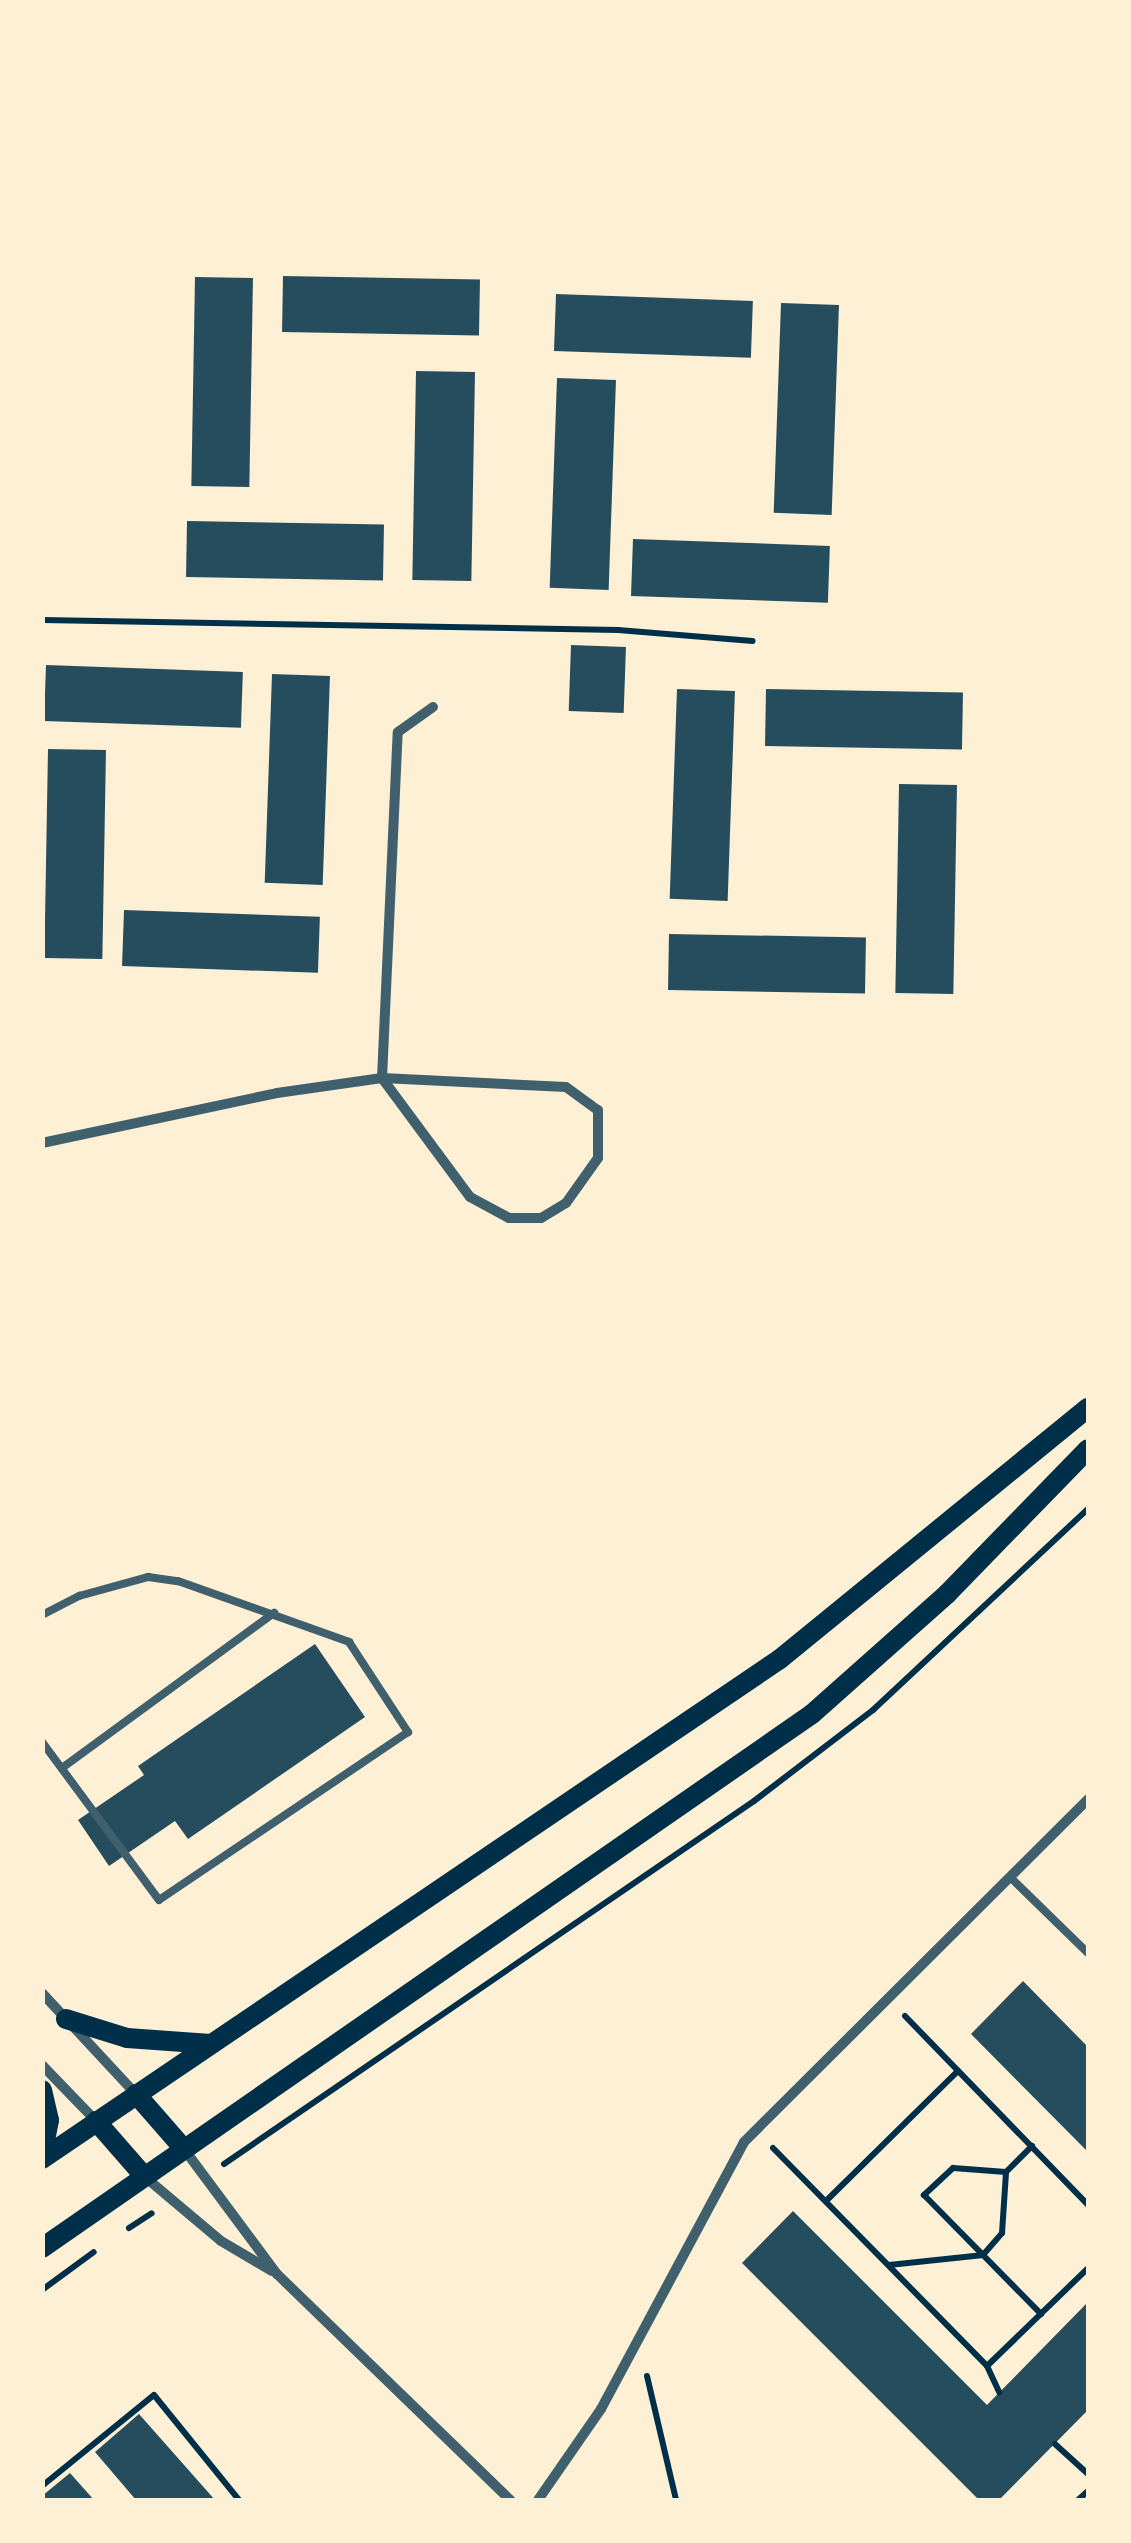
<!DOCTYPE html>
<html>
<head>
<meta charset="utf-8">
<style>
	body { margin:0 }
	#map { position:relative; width:1131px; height:2543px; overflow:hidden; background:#fdf0d5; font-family:"DejaVu Sans",sans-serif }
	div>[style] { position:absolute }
	.building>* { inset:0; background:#264d5e; transform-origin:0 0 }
	.path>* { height:6px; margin:-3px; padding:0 3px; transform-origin:3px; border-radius:3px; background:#003049 }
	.service>* { height:8px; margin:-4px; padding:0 4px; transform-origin:4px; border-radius:4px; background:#3f606c }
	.minor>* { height:10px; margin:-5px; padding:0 5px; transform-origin:5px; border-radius:5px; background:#3f606c }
	.secondary>* { height:20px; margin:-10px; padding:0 10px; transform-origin:10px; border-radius:10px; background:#003049 }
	span { translate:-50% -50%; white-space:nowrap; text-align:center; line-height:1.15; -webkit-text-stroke:8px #fdf0d5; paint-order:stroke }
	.frame { position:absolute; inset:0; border:45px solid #fdf0d5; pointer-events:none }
</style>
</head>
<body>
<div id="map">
	<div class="building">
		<div style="left:283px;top:276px;width:197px;height:56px;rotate:1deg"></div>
		<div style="left:195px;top:277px;width:58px;height:209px;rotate:1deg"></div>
		<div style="left:556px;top:294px;width:197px;height:57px;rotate:2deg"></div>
		<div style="left:781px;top:303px;width:58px;height:210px;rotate:2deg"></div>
		<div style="left:416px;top:371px;width:59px;height:209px;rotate:1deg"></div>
		<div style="left:557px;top:378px;width:59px;height:210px;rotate:2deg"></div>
		<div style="left:187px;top:521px;width:197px;height:56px;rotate:1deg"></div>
		<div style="left:633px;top:539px;width:197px;height:57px;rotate:2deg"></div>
		<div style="left:571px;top:645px;width:55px;height:66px;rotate:2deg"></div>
		<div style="left:46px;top:665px;width:197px;height:56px;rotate:2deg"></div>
		<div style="left:272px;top:674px;width:58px;height:209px;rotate:2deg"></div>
		<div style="left:677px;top:689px;width:58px;height:210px;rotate:2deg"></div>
		<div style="left:766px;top:689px;width:197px;height:57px;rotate:1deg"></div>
		<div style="left:48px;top:749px;width:58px;height:209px;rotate:1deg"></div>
		<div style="left:899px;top:784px;width:58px;height:209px;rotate:1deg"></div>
		<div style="left:124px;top:910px;width:196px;height:56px;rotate:2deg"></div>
		<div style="left:669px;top:934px;width:197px;height:56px;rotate:1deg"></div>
		<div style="clip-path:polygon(315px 1644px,365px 1717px,188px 1839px,175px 1821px,109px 1866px,78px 1820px,144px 1775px,138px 1766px)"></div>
		<div style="clip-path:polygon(1023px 1981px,1088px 2047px,1088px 2152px,971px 2034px)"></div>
		<div style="clip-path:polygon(793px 2211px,987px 2405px,1088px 2302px,1088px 2410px,999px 2500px,979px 2500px,742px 2263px)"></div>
		<div style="clip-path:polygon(139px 2414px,215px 2500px,136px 2500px,95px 2452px)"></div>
		<div style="clip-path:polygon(70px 2473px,94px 2500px,42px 2500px,42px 2496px)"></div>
	</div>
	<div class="path">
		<div style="left:42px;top:620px;width:576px;rotate:0.99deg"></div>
		<div style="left:618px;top:630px;width:135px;rotate:4.7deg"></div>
		<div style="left:905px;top:2016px;width:263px;rotate:45.9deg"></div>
		<div style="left:773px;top:2148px;width:305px;rotate:45.5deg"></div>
		<div style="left:987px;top:2366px;width:141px;rotate:-44.1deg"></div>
		<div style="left:224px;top:2164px;width:642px;rotate:-34.41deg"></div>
		<div style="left:754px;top:1801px;width:150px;rotate:-37.4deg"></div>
		<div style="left:873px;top:1710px;width:294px;rotate:-43.1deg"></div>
		<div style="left:1006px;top:2172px;width:53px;rotate:-175.7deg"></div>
		<div style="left:953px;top:2168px;width:40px;rotate:137deg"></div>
		<div style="left:924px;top:2195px;width:84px;rotate:45.5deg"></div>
		<div style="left:983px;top:2255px;width:29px;rotate:-49deg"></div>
		<div style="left:1002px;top:2233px;width:61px;rotate:-86.2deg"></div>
		<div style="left:1006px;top:2172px;width:37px;rotate:-45deg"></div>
		<div style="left:827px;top:2200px;width:184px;rotate:-44.6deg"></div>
		<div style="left:129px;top:2228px;width:27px;rotate:-33deg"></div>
		<div style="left:889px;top:2265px;width:95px;rotate:-6.1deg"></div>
		<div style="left:983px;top:2255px;width:83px;rotate:45.5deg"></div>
		<div style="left:42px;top:2290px;width:64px;rotate:-36.2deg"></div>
		<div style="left:987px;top:2366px;width:29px;rotate:65deg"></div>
		<div style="left:647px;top:2376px;width:127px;rotate:76.8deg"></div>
		<div style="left:1055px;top:2444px;width:45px;rotate:42.3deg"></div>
		<div style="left:42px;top:2486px;width:144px;rotate:-39.1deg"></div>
		<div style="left:154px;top:2395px;width:135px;rotate:51deg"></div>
		<div style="left:1078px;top:2500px;width:13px;rotate:-42deg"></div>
	</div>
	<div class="service">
		<div style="left:42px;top:1615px;width:42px;rotate:-27.2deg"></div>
		<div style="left:79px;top:1596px;width:72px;rotate:-15.4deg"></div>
		<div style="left:148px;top:1577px;width:30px;rotate:8deg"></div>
		<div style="left:178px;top:1581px;width:182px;rotate:19.6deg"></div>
		<div style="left:349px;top:1642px;width:108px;rotate:56.8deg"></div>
		<div style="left:408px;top:1732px;width:300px;rotate:146deg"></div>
		<div style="left:159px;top:1900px;width:197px;rotate:-126.5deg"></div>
		<div style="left:62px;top:1768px;width:263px;rotate:-36.2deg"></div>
		<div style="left:1010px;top:1877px;width:109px;rotate:44.3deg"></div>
	</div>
	<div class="minor">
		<div style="left:382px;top:1078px;width:346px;rotate:-87.4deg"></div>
		<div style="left:398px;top:732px;width:43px;rotate:-35.5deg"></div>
		<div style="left:42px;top:1143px;width:240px;rotate:-12deg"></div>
		<div style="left:277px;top:1093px;width:106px;rotate:-8.1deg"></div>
		<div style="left:382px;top:1078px;width:184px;rotate:2.8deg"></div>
		<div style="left:566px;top:1087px;width:39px;rotate:36deg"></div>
		<div style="left:598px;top:1110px;width:48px;rotate:90deg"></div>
		<div style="left:598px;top:1158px;width:55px;rotate:125.4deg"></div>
		<div style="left:566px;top:1203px;width:29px;rotate:149deg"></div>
		<div style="left:541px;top:1218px;width:32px;rotate:180deg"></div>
		<div style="left:509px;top:1218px;width:44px;rotate:-151.7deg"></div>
		<div style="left:470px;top:1197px;width:148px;rotate:-126.5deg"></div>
		<div style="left:42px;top:1993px;width:138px;rotate:47.1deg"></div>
		<div style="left:42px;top:2065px;width:78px;rotate:46deg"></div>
		<div style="left:184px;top:2149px;width:156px;rotate:53.4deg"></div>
		<div style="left:277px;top:2274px;width:325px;rotate:44.1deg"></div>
		<div style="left:145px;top:2177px;width:99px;rotate:40.1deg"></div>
		<div style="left:221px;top:2241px;width:59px;rotate:30.5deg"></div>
		<div style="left:538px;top:2500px;width:111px;rotate:-55.3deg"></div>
		<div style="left:601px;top:2409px;width:303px;rotate:-61.8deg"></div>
		<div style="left:744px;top:2142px;width:486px;rotate:-44.9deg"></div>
	</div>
	<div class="secondary">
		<div style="left:66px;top:2019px;width:64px;rotate:17.3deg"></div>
		<div style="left:127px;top:2038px;width:84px;rotate:4.1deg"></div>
		<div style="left:42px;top:2090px;width:31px;rotate:77deg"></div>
		<div style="left:49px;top:2120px;width:36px;rotate:101deg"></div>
		<div style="left:136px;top:2094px;width:73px;rotate:48.9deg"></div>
		<div style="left:96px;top:2121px;width:73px;rotate:48.9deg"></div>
		<div style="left:42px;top:2159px;width:891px;rotate:-34.12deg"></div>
		<div style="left:780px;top:1659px;width:397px;rotate:-39.2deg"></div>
		<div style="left:42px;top:2248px;width:937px;rotate:-34.74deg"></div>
		<div style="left:812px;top:1714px;width:181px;rotate:-41.6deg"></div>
		<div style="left:947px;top:1594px;width:202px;rotate:-45.8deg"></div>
	</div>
	<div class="frame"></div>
</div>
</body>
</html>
